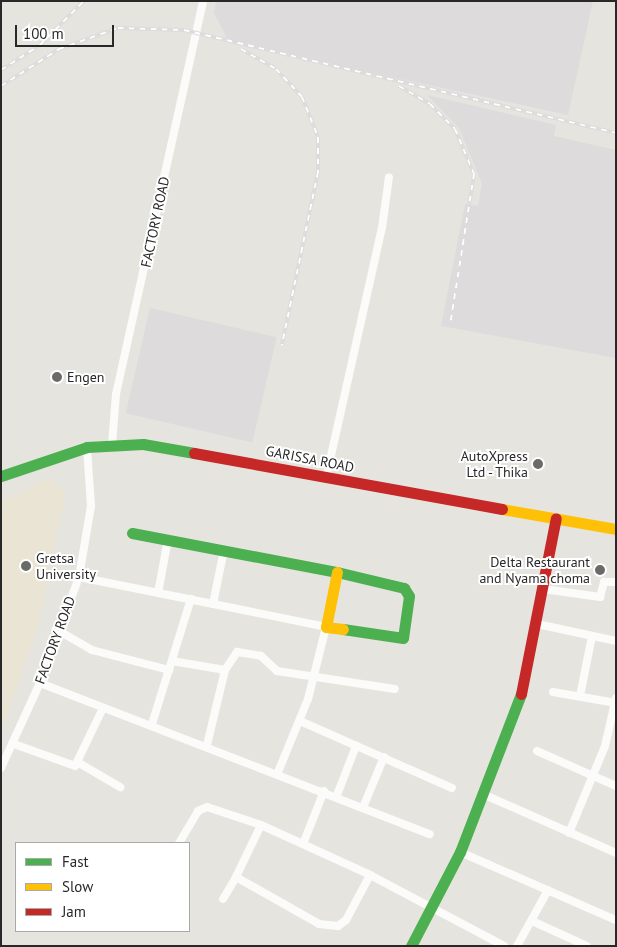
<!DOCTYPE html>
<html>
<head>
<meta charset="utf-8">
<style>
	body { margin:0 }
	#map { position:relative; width:617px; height:947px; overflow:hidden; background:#e6e4de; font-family:"PT Sans",sans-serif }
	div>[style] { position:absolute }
	.industrial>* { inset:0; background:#dedbdd; transform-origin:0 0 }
	.education>* { inset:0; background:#e9e4d3 }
	.street>* { height:8px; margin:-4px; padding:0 4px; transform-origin:4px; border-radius:4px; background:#fbfbfa }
	.fast>* { height:11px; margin:-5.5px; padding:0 5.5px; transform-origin:5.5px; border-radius:5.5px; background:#4caf50 }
	.slow>* { height:11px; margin:-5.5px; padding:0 5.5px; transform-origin:5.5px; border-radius:5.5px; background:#ffc107 }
	.jam>* { height:11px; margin:-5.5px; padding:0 5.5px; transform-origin:5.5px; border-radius:5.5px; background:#c62828 }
	.rail>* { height:4px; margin-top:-2px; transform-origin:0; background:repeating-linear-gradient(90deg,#fff 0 5.5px,#dddcdd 0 11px); box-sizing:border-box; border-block:1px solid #dddcdd }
	.dots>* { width:14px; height:14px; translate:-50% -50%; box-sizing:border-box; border:2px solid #fff; border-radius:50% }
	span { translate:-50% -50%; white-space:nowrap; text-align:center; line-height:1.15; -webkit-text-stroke:4px #fff; paint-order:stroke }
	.street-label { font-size:14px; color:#282828 }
	.poi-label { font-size:14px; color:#282828 }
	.left { translate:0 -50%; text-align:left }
	.right { translate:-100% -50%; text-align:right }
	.frame { position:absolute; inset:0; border:2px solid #282828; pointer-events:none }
	.legend { position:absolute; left:15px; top:842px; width:175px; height:90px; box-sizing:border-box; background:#fff; border:1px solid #a9a9a9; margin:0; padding:6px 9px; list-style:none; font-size:15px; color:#282828 }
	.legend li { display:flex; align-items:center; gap:10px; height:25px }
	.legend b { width:25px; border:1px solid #a9a9a9 }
	.scale { position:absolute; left:15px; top:25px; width:99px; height:22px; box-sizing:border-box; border:2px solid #282828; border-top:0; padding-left:6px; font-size:15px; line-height:18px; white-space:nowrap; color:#282828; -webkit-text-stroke:4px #fff; paint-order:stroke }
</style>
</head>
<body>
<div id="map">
	<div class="industrial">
		<div style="clip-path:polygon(216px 1px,593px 1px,568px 115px,229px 42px,214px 13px)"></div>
		<div style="clip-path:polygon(427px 95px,556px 125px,554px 136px,616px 150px,616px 358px,441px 326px,465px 204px,478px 206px,482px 184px,459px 128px)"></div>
		<div style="left:150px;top:308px;width:130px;height:108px;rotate:13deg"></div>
	</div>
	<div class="education">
		<div style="clip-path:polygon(49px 478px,66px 491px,37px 629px,1px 733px,1px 502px)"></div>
	</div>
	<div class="street">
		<div style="left:112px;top:444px;width:50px;rotate:-85.4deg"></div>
		<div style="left:116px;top:394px;width:403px;rotate:-77.5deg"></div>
		<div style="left:326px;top:478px;width:256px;rotate:-77.4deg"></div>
		<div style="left:382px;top:228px;width:51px;rotate:-82.2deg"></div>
		<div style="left:79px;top:577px;width:252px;rotate:11.4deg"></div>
		<div style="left:326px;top:627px;width:74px;rotate:104deg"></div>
		<div style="left:308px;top:699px;width:79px;rotate:112.3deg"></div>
		<div style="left:543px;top:589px;width:58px;rotate:8deg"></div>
		<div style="left:600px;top:597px;width:16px;rotate:-75deg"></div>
		<div style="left:604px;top:582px;width:12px"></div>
		<div style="left:158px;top:593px;width:55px;rotate:-79.5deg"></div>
		<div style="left:213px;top:604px;width:55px;rotate:-78.5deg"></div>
		<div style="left:537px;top:624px;width:81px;rotate:12.1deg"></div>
		<div style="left:59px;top:631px;width:38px;rotate:30deg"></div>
		<div style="left:92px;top:650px;width:80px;rotate:14.6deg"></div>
		<div style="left:172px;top:661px;width:54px;rotate:9.6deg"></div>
		<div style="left:40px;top:683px;width:418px;rotate:21.2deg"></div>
		<div style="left:553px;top:692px;width:64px;rotate:9.9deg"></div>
		<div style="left:580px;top:696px;width:61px;rotate:-78.7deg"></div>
		<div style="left:300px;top:721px;width:166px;rotate:23.8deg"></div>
		<div style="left:152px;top:724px;width:131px;rotate:-72.7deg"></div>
		<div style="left:14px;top:744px;width:65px;rotate:19.8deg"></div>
		<div style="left:75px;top:766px;width:64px;rotate:-64.2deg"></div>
		<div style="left:207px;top:745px;width:77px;rotate:-76.5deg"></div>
		<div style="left:225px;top:670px;width:22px;rotate:-56deg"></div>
		<div style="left:237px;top:652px;width:24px;rotate:9deg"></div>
		<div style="left:261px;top:656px;width:22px;rotate:43deg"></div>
		<div style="left:277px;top:671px;width:119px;rotate:8.7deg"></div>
		<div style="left:537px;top:751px;width:86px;rotate:23.9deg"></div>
		<div style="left:79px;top:763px;width:48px;rotate:30.3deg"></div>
		<div style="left:1px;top:768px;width:94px;rotate:-65.4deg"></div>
		<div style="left:40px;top:683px;width:113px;rotate:-69.8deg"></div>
		<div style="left:79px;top:577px;width:72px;rotate:-80.4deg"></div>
		<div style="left:91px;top:506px;width:59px;rotate:-93.9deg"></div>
		<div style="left:337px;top:795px;width:53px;rotate:-68.8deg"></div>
		<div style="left:485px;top:795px;width:143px;rotate:23.9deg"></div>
		<div style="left:364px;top:805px;width:52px;rotate:-67.4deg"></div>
		<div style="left:261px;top:825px;width:58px;rotate:115.7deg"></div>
		<div style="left:236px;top:877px;width:95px;rotate:29.5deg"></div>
		<div style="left:319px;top:924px;width:19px;rotate:6deg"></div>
		<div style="left:338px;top:926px;width:10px;rotate:-37deg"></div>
		<div style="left:346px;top:920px;width:51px;rotate:-61.9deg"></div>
		<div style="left:569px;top:833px;width:94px;rotate:-67.5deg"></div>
		<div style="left:605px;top:746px;width:49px;rotate:-77.1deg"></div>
		<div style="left:179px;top:843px;width:37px;rotate:-59deg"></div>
		<div style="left:198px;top:811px;width:10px;rotate:-24deg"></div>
		<div style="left:207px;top:807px;width:57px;rotate:18.4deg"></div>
		<div style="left:261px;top:825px;width:120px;rotate:24.6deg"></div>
		<div style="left:370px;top:875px;width:152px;rotate:27.9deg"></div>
		<div style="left:303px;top:844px;width:57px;rotate:-68.4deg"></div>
		<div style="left:460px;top:852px;width:170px;rotate:23.6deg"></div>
		<div style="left:223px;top:899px;width:26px;rotate:-59deg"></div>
		<div style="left:532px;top:921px;width:60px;rotate:24.4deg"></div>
		<div style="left:517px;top:946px;width:64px;rotate:-61deg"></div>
	</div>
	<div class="fast">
		<div style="left:1px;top:476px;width:91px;rotate:-18.6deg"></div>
		<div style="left:87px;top:447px;width:56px;rotate:-3.1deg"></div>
		<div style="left:143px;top:444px;width:52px;rotate:10deg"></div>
		<div style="left:132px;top:533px;width:209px;rotate:10.8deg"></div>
		<div style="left:337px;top:572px;width:69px;rotate:13.4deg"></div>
		<div style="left:404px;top:588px;width:9px;rotate:58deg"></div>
		<div style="left:409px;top:596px;width:42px;rotate:98.1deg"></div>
		<div style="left:403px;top:638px;width:61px;rotate:-171.5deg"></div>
		<div style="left:411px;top:946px;width:106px;rotate:-62.5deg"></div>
		<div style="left:460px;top:852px;width:169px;rotate:-68.9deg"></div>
	</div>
	<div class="slow">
		<div style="left:502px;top:509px;width:116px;rotate:10deg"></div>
		<div style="left:337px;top:572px;width:56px;rotate:101.3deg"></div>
		<div style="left:326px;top:627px;width:17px;rotate:7deg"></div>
	</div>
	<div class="jam">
		<div style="left:194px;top:453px;width:313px;rotate:10.3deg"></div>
		<div style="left:521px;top:694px;width:179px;rotate:-78.8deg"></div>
	</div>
	<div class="rail">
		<div style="left:241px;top:49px;width:40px;rotate:29.7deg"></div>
		<div style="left:276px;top:69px;width:38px;rotate:47deg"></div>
		<div style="left:302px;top:97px;width:43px;rotate:68.2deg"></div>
		<div style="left:318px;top:137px;width:35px;rotate:90deg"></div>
		<div style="left:318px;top:172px;width:177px;rotate:101.8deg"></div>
		<div style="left:1px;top:70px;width:46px;rotate:-32.7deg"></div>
		<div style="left:40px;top:45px;width:62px;rotate:-45deg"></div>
		<div style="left:1px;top:86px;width:69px;rotate:-32.5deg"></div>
		<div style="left:59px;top:49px;width:63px;rotate:-19.6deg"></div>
		<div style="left:118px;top:28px;width:66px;rotate:1.7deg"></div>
		<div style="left:184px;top:30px;width:444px;rotate:13.4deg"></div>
		<div style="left:399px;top:86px;width:36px;rotate:30deg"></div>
		<div style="left:430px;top:104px;width:35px;rotate:45deg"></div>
		<div style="left:455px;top:129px;width:49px;rotate:67.1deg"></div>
		<div style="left:474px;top:174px;width:148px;rotate:99deg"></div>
	</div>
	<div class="dots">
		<div style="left:57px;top:377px;background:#6a6a68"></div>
		<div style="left:538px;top:464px;background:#6a6a68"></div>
		<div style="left:26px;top:566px;background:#6a6a68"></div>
		<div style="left:600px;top:570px;background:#6a6a68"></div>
	</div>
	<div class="street-label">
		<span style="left:155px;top:222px;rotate:-78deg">FACTORY ROAD</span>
		<span style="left:310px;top:459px;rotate:11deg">GARISSA ROAD</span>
		<span style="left:55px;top:640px;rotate:-70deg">FACTORY ROAD</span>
	</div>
	<div class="poi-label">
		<span class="left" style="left:67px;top:377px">Engen</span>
		<span class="right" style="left:528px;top:464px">AutoXpress<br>Ltd - Thika</span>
		<span class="left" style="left:36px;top:566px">Gretsa<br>University</span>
		<span class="right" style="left:590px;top:570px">Delta Restaurant<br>and Nyama choma</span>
	</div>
	<div class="frame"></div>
	<ul class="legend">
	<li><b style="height:6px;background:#4caf50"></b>Fast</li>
	<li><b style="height:6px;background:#ffc107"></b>Slow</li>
	<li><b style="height:6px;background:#c62828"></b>Jam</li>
	</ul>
	<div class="scale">100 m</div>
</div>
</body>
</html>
